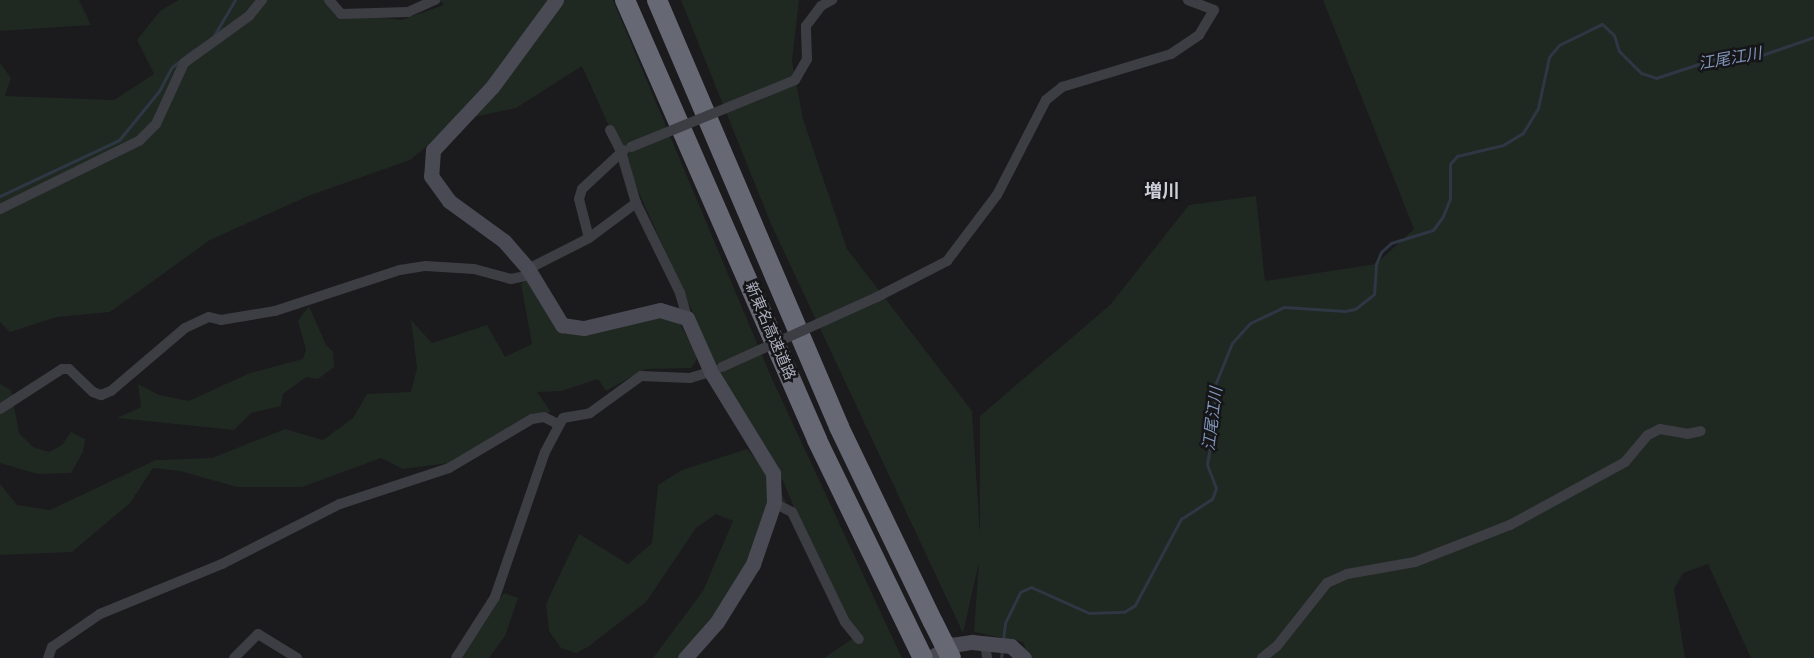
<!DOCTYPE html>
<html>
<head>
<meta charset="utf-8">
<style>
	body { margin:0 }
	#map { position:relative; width:1814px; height:658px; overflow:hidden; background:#1b1a1d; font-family:Roboto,"Noto Sans JP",sans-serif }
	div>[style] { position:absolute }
	.green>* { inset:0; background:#1f2922 }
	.stream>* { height:3px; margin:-1.5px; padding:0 1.5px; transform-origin:1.5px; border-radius:1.5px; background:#2e3743 }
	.street>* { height:10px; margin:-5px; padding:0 5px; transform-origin:5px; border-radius:5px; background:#3d3d44 }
	.secondary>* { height:15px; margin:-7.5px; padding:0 7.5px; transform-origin:7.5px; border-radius:7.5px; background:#494a53 }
	.highway>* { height:20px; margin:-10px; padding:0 10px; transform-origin:10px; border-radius:10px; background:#666874 }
	.street-bridge>* { height:10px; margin:-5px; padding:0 5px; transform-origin:5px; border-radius:5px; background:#3d3d44 }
	.highway-bridge>* { height:20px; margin:-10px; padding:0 10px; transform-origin:10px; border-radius:10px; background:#666874 }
	span { translate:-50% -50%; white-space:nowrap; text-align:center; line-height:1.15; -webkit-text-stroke:5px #161518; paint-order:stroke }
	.street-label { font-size:15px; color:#acafbd }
	.water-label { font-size:16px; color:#8097bb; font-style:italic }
	.quarter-label { font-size:18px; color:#cdcfd9; font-weight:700 }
</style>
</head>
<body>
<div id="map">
	<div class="green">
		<div style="clip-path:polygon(0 0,79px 0,91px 25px,0 31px)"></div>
		<div style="clip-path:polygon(179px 0,334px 0,335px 12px,401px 20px,444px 5px,440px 0,613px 0,772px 379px,902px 658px,824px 658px,855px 637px,820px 570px,783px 481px,719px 371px,582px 66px,516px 108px,459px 120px,410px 160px,308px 196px,210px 240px,110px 312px,57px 317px,10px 332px,0 322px,0 63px,11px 78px,5px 96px,114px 100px,154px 74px,137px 40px,160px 11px)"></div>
		<div style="clip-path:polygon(681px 0,799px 0,792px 61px,803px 119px,847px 249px,972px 411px,980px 535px,980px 416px,1110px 305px,1189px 205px,1256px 196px,1265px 281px,1376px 264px,1414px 229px,1323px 0,1814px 0,1814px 658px,1751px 658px,1708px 564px,1683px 573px,1674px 589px,1685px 658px,1029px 658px,1023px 642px,974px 632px,979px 562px,963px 633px,771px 224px)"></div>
		<div style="clip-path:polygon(526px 280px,541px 294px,564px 329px,674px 312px,697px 356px,695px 363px,691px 368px,645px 369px,606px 391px,598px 379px,561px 391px,537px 392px,551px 412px,526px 417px,449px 463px,403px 469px,381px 458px,302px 487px,237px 487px,180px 471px,153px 468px,130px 503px,72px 552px,0 555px,0 484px,17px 505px,50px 510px,156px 460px,212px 458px,285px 429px,323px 440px,353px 418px,367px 394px,411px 392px,417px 368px,411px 320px,432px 343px,487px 325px,505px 357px,532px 344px,521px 284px)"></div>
		<div style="clip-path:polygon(309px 306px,326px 345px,333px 352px,334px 367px,318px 379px,306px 377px,283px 394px,281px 406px,251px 413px,234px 430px,117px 418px,141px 407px,138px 384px,159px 395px,189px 401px,250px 373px,303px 359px,306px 350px,298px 321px)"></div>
		<div style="clip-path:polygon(0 384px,11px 390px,19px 433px,33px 447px,49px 452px,62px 445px,71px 432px,85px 439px,83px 452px,71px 473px,38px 474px,0 463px)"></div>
		<div style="clip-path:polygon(747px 449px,774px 479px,786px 502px,773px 509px,737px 594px,681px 658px,653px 658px,703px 591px,733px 521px,716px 514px,696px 528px,646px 602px,588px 647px,576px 653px,561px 648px,549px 631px,546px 604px,579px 534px,628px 564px,652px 543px,658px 485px,682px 470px)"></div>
		<div style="clip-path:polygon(504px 593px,518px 598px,505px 636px,489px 658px,457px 658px)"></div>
	</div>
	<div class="stream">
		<div style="left:213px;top:37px;width:43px;rotate:-59.3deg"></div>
		<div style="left:0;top:196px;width:132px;rotate:-25.2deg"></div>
		<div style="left:119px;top:140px;width:63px;rotate:-50.8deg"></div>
		<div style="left:159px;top:91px;width:27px;rotate:-62deg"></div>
		<div style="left:172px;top:67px;width:29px;rotate:-38deg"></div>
		<div style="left:1003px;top:640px;width:17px;rotate:-83deg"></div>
		<div style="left:1005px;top:623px;width:34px;rotate:-64deg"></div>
		<div style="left:1020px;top:592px;width:12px;rotate:-24deg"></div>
		<div style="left:1031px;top:587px;width:64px;rotate:24.1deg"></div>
		<div style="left:1089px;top:613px;width:35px;rotate:-2deg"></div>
		<div style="left:1124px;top:612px;width:13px;rotate:-32deg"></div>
		<div style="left:1135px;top:605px;width:98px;rotate:-61.9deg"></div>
		<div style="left:1181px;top:519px;width:37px;rotate:-33deg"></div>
		<div style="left:1212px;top:499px;width:12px;rotate:-70deg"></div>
		<div style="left:1216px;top:488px;width:26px;rotate:-111deg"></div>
		<div style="left:1207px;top:464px;width:46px;rotate:-79.9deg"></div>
		<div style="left:1215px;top:419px;width:34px;rotate:-90deg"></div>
		<div style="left:1215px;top:385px;width:45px;rotate:-68deg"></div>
		<div style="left:1232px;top:343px;width:27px;rotate:-48deg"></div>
		<div style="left:1250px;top:323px;width:38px;rotate:-25deg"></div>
		<div style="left:1284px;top:307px;width:61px;rotate:3.8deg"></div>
		<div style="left:1345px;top:311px;width:10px;rotate:-11deg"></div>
		<div style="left:1355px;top:309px;width:24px;rotate:-38deg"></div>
		<div style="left:1374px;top:294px;width:30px;rotate:-86deg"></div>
		<div style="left:1376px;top:264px;width:13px;rotate:-67deg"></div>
		<div style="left:1381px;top:252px;width:13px;rotate:-42deg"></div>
		<div style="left:1391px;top:243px;width:44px;rotate:-17.2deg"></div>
		<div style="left:1433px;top:230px;width:17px;rotate:-54deg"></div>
		<div style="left:1443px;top:216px;width:18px;rotate:-68deg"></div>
		<div style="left:1450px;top:199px;width:35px;rotate:-90deg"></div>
		<div style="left:1450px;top:164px;width:11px;rotate:-49deg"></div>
		<div style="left:1457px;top:156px;width:47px;rotate:-13.4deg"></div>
		<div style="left:1503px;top:145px;width:23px;rotate:-31deg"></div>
		<div style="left:1523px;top:133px;width:29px;rotate:-59deg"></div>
		<div style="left:1538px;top:108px;width:52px;rotate:-77.8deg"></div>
		<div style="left:1549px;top:57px;width:16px;rotate:-50deg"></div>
		<div style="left:1559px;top:45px;width:48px;rotate:-26deg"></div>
		<div style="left:1602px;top:24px;width:16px;rotate:43deg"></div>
		<div style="left:1614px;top:35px;width:17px;rotate:73deg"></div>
		<div style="left:1619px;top:51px;width:31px;rotate:45deg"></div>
		<div style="left:1641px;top:73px;width:16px;rotate:18deg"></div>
		<div style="left:1656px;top:78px;width:61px;rotate:-18.1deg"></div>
		<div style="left:1714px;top:59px;width:42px;rotate:-2.7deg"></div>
		<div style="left:1756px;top:57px;width:61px;rotate:-19deg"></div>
		<div style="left:1001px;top:658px;width:8px;rotate:-83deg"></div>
	</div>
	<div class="street">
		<div style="left:329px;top:0;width:18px;rotate:49deg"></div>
		<div style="left:341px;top:14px;width:67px;rotate:-1.7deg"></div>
		<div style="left:408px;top:12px;width:30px;rotate:-24deg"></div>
		<div style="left:795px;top:80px;width:24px;rotate:-60deg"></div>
		<div style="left:807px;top:59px;width:33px;rotate:-92deg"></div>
		<div style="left:806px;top:26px;width:25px;rotate:-53deg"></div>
		<div style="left:821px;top:6px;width:13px;rotate:-29deg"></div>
		<div style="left:610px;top:130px;width:25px;rotate:63deg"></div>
		<div style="left:621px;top:152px;width:53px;rotate:73.6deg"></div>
		<div style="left:636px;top:203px;width:100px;rotate:63.9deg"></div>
		<div style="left:680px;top:293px;width:26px;rotate:74deg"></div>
		<div style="left:0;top:209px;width:155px;rotate:-26.1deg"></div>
		<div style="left:139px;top:141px;width:24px;rotate:-45deg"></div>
		<div style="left:156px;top:124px;width:67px;rotate:-65.3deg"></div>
		<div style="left:184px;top:63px;width:80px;rotate:-35.9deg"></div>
		<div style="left:249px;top:16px;width:21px;rotate:-51deg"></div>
		<div style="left:589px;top:238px;width:59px;rotate:-36.7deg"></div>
		<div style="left:528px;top:269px;width:68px;rotate:-26.9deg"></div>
		<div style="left:589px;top:238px;width:40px;rotate:-104.4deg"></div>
		<div style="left:579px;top:199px;width:10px;rotate:-73deg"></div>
		<div style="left:582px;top:189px;width:57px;rotate:-42.9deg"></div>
		<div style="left:877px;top:297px;width:79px;rotate:-27.2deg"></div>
		<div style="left:947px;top:261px;width:83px;rotate:-52.9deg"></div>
		<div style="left:997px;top:195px;width:107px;rotate:-62.7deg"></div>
		<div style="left:1046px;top:100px;width:21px;rotate:-39deg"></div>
		<div style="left:1062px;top:87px;width:114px;rotate:-16.8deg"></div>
		<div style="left:1171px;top:54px;width:34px;rotate:-34deg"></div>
		<div style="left:1199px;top:35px;width:29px;rotate:-59deg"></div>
		<div style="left:1214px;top:10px;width:28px;rotate:-159deg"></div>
		<div style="left:0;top:409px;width:74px;rotate:-32.8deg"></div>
		<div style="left:62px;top:369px;width:7px"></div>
		<div style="left:69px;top:369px;width:33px;rotate:44deg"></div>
		<div style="left:93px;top:392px;width:9px;rotate:21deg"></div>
		<div style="left:101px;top:395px;width:11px;rotate:-22deg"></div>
		<div style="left:111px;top:391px;width:97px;rotate:-40.4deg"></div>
		<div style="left:185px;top:328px;width:26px;rotate:-25deg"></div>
		<div style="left:209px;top:317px;width:12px;rotate:14deg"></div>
		<div style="left:221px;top:320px;width:55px;rotate:-9.5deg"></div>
		<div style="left:275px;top:311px;width:132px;rotate:-18.2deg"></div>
		<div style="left:400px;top:270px;width:26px;rotate:-9deg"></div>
		<div style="left:426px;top:266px;width:48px;rotate:3.6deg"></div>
		<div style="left:474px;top:269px;width:38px;rotate:15deg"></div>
		<div style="left:511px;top:279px;width:19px;rotate:-12deg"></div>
		<div style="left:774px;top:503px;width:20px;rotate:27deg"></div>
		<div style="left:792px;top:512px;width:122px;rotate:64.3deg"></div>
		<div style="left:845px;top:622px;width:22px;rotate:51deg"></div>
		<div style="left:985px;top:643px;width:15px;rotate:82deg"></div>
		<div style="left:48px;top:658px;width:12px;rotate:-70deg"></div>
		<div style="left:52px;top:647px;width:58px;rotate:-34.5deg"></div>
		<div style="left:100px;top:614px;width:132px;rotate:-22.3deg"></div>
		<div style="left:222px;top:564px;width:132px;rotate:-27deg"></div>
		<div style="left:340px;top:504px;width:115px;rotate:-18.3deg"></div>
		<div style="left:449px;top:468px;width:96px;rotate:-30.6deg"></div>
		<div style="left:532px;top:419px;width:12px;rotate:-9deg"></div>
		<div style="left:544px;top:417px;width:16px;rotate:27deg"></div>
		<div style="left:234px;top:658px;width:34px;rotate:-45deg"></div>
		<div style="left:258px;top:634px;width:46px;rotate:31.6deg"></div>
		<div style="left:456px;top:658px;width:72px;rotate:-57.4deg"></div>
		<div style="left:495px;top:597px;width:153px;rotate:-71deg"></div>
		<div style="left:545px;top:452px;width:38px;rotate:-62deg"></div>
		<div style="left:563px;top:418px;width:27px;rotate:-10deg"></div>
		<div style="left:590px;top:413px;width:63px;rotate:-36deg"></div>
		<div style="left:641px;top:376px;width:49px;rotate:2.3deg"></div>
		<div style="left:690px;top:378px;width:27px;rotate:-17deg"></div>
		<div style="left:1262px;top:658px;width:19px;rotate:-39deg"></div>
		<div style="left:1277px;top:646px;width:80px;rotate:-51.6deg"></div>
		<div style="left:1327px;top:583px;width:22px;rotate:-24deg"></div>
		<div style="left:1347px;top:574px;width:69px;rotate:-10deg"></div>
		<div style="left:1415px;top:562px;width:102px;rotate:-21.3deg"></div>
		<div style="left:1510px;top:525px;width:131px;rotate:-28.7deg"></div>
		<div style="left:1625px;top:462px;width:35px;rotate:-50deg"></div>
		<div style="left:1648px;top:435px;width:13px;rotate:-27deg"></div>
		<div style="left:1660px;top:429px;width:27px;rotate:10deg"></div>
		<div style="left:1687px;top:434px;width:14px;rotate:-12deg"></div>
	</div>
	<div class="secondary">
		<div style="left:556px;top:0;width:108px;rotate:126.3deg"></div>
		<div style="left:492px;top:87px;width:86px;rotate:133.1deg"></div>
		<div style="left:433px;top:150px;width:26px;rotate:94deg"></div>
		<div style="left:431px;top:176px;width:31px;rotate:54deg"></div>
		<div style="left:449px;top:201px;width:68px;rotate:36deg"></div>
		<div style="left:504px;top:241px;width:37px;rotate:49deg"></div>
		<div style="left:528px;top:269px;width:66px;rotate:58.7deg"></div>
		<div style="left:562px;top:325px;width:22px;rotate:8deg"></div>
		<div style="left:584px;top:328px;width:78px;rotate:-13.3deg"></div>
		<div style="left:660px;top:310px;width:28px;rotate:17deg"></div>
		<div style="left:687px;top:318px;width:59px;rotate:66deg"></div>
		<div style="left:711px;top:372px;width:119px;rotate:58.5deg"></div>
		<div style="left:773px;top:473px;width:30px;rotate:88deg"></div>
		<div style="left:774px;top:503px;width:65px;rotate:109deg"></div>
		<div style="left:753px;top:564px;width:68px;rotate:121.8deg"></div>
		<div style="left:717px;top:622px;width:48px;rotate:131.6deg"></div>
		<div style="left:930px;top:658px;width:26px;rotate:-31deg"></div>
		<div style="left:952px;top:645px;width:20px;rotate:-9deg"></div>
		<div style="left:972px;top:642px;width:39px;rotate:6deg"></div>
		<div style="left:1011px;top:646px;width:18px;rotate:43deg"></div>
	</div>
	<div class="highway">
		<div style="left:625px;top:0;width:480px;rotate:66.4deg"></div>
		<div style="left:817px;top:440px;width:242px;rotate:64.1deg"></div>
		<div style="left:657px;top:0;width:464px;rotate:66.9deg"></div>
		<div style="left:839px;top:427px;width:216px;rotate:64.3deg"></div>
	</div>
	<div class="street-bridge">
		<div style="left:631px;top:147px;width:177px;rotate:-22.2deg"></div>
		<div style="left:722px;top:367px;width:170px;rotate:-24.3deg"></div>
	</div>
	<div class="highway-bridge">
		<div style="left:933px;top:622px;width:40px;rotate:63.4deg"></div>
	</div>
	<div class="street-label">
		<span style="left:770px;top:331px;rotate:67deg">新東名高速道路</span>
	</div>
	<div class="water-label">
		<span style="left:1730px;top:59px;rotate:-10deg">江尾江川</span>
		<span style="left:1213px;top:419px;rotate:-83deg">江尾江川</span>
	</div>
	<div class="quarter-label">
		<span style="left:1162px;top:191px">増川</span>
	</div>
</div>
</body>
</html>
